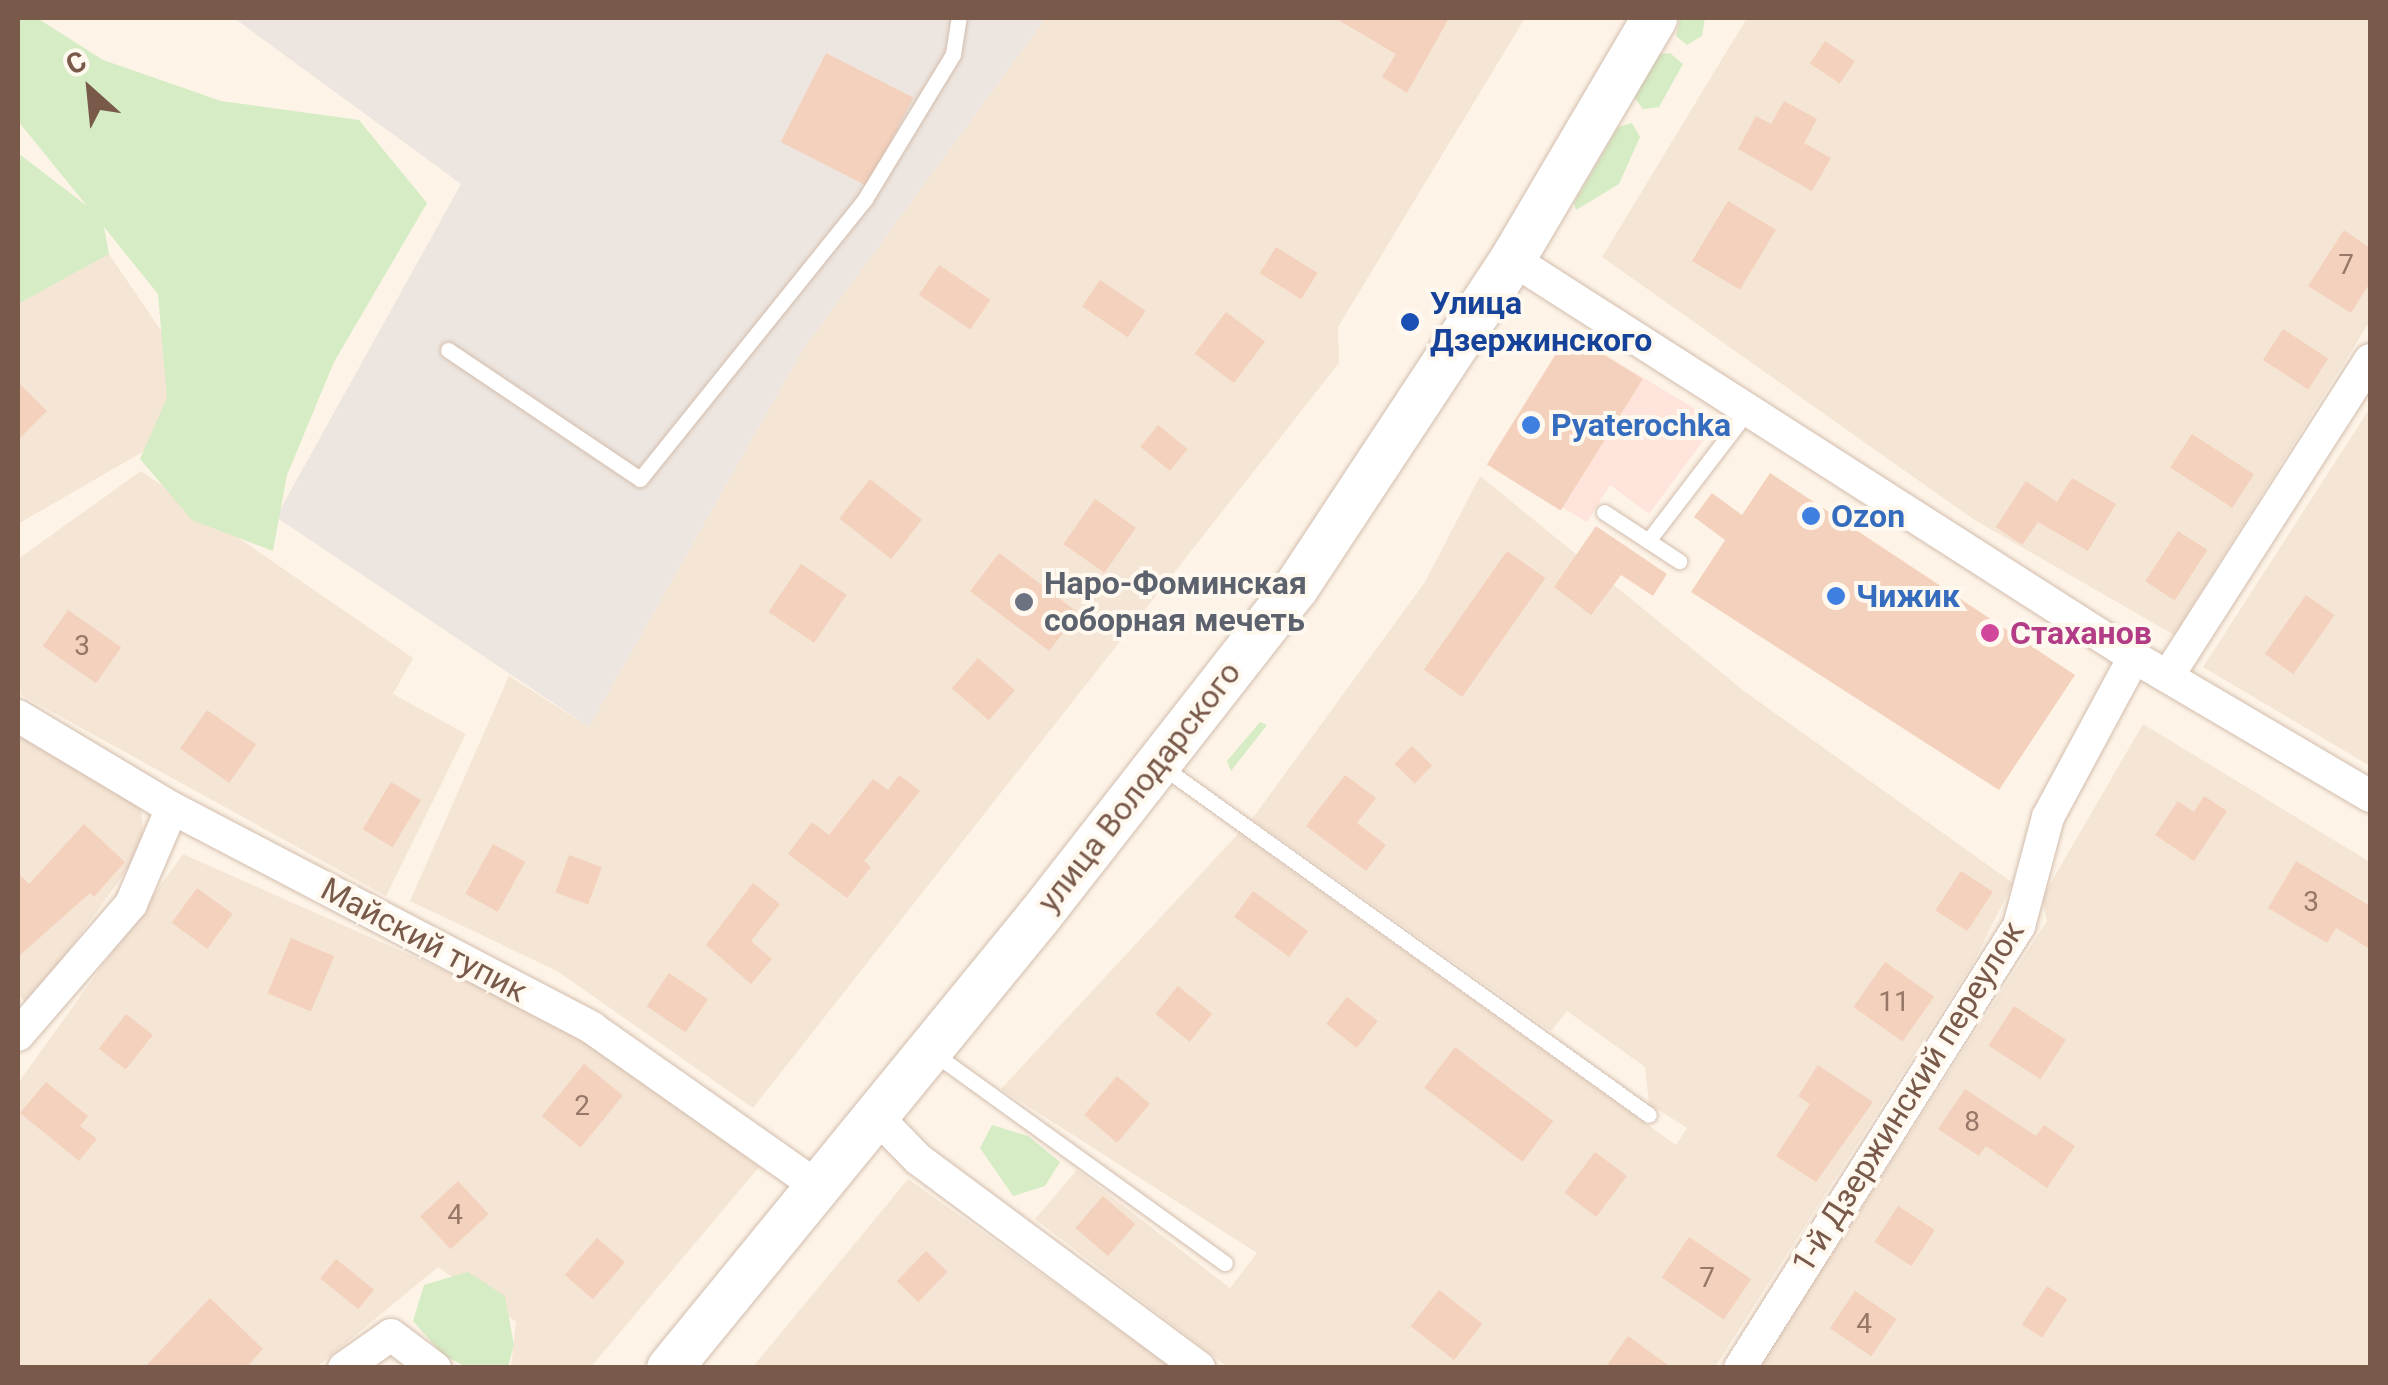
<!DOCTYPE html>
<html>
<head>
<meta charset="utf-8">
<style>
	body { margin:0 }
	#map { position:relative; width:2388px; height:1385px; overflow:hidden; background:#fdf4e7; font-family:Roboto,sans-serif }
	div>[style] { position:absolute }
	.residential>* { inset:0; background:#f5e5d5 }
	.commercial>* { inset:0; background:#fee4da }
	.industrial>* { inset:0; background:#ede6e0 }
	.green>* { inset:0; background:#d5ecc4 }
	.building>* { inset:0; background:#f4d1bd; transform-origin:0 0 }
	.roads { filter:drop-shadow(0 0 2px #d2bdae) drop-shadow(0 0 2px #d2bdae) }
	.service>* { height:15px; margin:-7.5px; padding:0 7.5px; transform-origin:7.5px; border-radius:7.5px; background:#fff }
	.minor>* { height:32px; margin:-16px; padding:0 16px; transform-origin:16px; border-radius:16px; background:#fff }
	.secondary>* { height:45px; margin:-22.5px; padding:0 22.5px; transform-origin:22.5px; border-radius:22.5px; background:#fff }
	.dots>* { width:28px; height:28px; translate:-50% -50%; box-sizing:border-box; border:5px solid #fff8ee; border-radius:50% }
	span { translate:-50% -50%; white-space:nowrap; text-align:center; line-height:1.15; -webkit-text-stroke:8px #fff8ee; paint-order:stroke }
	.number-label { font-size:28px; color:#977767 }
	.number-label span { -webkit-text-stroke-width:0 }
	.transit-label { font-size:32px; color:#164399; font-weight:700 }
	.left { translate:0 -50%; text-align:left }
	.shop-label { font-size:32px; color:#366cbe; font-weight:700 }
	.worship-label { font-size:32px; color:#5b616d; font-weight:700 }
	.hotel-label { font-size:32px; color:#b23c85; font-weight:700 }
	.street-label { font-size:32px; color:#78594a }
	.frame { position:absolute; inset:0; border:20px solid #78594a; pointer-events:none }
	.north { position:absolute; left:40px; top:40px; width:100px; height:100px; -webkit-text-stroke:8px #fff8ee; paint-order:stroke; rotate:333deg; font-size:28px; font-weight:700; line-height:40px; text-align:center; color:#78594a }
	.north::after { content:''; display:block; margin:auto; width:35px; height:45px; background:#78594a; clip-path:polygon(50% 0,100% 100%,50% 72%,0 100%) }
</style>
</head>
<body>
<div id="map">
	<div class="residential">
		<div style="clip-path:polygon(1046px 18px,1525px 18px,1338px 327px,1339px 363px,753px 1108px,557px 971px,410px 901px,509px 676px,589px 727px,802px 351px)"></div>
		<div style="clip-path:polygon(1747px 18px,2370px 18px,2370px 321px,2174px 635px,1973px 519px,1602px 257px)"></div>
		<div style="clip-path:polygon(109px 254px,215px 410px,18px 524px,18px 304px)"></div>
		<div style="clip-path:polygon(2370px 408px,2370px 766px,2203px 667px)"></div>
		<div style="clip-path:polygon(141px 471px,413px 658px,393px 694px,466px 734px,386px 896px,18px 693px,18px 559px)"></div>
		<div style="clip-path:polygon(1480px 476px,1744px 691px,2013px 883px,1974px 961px,1715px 1367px,1228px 1367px,1035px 1219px,1077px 1170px,1230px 1288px,1257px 1253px,1001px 1089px,1239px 833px,1676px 1145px,1687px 1128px,1649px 1104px,1645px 1067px,1567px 1011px,1551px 1031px,1252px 819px,1425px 582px)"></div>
		<div style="clip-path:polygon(2143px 724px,2370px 862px,2370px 1367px,1758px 1368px,2047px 921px,2042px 898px)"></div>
		<div style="clip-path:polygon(18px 734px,141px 805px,144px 846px,30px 1004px,18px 996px)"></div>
		<div style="clip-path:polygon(183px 854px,590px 1035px,759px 1167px,591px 1367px,511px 1367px,516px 1322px,438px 1267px,317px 1367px,18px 1368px,18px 1083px)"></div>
		<div style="clip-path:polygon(908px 1179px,1172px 1367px,752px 1368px)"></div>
	</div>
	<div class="commercial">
		<div style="clip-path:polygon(1569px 333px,1717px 422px,1649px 514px,1610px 485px,1587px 522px,1487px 464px)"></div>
	</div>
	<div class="industrial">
		<div style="clip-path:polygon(234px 18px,1046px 18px,802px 351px,589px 727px,276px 517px,461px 184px)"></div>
	</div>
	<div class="green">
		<div style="clip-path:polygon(18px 18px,37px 18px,103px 60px,221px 101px,359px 120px,427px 203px,334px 362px,287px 475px,273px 551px,192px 520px,140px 459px,167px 398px,158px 294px,104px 227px,109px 254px,18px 304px,18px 153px,87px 206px,18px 121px)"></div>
		<div style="clip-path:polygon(1680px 18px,1705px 18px,1702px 36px,1687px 45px,1676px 36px)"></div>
		<div style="clip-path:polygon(1670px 53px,1683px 64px,1659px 107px,1643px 109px,1633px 96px,1654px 55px)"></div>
		<div style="clip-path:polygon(1632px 123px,1640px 137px,1619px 184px,1576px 210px,1574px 203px,1618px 127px)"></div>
		<div style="clip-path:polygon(1260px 722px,1267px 725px,1231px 771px,1227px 761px)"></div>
		<div style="clip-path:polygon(992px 1125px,1028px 1136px,1060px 1162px,1045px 1186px,1013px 1196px,980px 1148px)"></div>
		<div style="clip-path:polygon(468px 1272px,505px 1296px,514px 1345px,508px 1367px,467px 1367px,443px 1355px,413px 1321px,424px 1285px)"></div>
	</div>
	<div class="building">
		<div style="clip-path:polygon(1335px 18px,1449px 18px,1407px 93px,1382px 77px,1396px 54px)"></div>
		<div style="left:1825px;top:41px;width:36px;height:27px;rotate:34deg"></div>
		<div style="left:826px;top:53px;width:98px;height:100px;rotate:27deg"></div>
		<div style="clip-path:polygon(1784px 101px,1817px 119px,1804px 143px,1831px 158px,1812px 191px,1738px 149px,1756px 116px,1771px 124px)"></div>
		<div style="left:1728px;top:201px;width:56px;height:70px;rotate:31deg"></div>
		<div style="clip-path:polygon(2344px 230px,2370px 248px,2370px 283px,2351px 313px,2308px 286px)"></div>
		<div style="left:1276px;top:247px;width:49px;height:31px;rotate:32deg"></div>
		<div style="left:939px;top:265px;width:62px;height:36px;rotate:34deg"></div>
		<div style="left:1100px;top:280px;width:55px;height:32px;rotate:34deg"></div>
		<div style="left:1226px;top:312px;width:49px;height:52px;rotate:37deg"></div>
		<div style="left:2283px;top:329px;width:54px;height:37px;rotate:33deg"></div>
		<div style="left:1569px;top:333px;width:87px;height:155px;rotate:32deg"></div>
		<div style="clip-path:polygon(18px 382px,47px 411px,18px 440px)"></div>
		<div style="left:1158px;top:425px;width:38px;height:28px;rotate:39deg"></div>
		<div style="left:2192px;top:434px;width:74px;height:40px;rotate:33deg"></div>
		<div style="clip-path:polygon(1770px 473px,2075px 675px,1999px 790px,1691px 592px,1725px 540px,1694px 517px,1712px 493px,1742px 515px)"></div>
		<div style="clip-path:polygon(2072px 478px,2116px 504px,2088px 551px,2038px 522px,2022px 545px,1996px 527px,2026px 481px,2057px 502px)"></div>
		<div style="left:870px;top:479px;width:66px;height:50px;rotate:38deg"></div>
		<div style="left:1095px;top:499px;width:50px;height:55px;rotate:35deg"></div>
		<div style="clip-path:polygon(1596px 526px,1667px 574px,1653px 596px,1621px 575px,1591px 615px,1554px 587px)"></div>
		<div style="left:2178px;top:531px;width:35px;height:60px;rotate:33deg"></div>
		<div style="left:1507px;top:551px;width:47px;height:145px;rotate:35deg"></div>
		<div style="left:999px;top:553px;width:99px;height:48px;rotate:37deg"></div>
		<div style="left:801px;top:564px;width:55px;height:58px;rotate:34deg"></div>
		<div style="left:2306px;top:595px;width:35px;height:72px;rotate:35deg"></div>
		<div style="left:68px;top:610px;width:65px;height:44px;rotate:35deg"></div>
		<div style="left:978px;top:658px;width:49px;height:40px;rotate:41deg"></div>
		<div style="left:207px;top:710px;width:60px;height:47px;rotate:35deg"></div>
		<div style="left:1412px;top:746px;width:28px;height:25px;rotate:44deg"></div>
		<div style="clip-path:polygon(899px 775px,920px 791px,864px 861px,871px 867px,847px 898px,788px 854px,812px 822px,829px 835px,873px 779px,888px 790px)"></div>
		<div style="clip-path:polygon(1345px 775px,1376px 798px,1357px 823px,1386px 845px,1366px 871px,1306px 826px)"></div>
		<div style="left:391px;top:782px;width:35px;height:55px;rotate:31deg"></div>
		<div style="clip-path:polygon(2204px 796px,2227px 811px,2194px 861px,2155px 835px,2178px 801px,2194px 812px)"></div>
		<div style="clip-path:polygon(84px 824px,125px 862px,94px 897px,90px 893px,18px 957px,18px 873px,29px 884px)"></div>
		<div style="left:493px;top:844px;width:37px;height:57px;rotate:29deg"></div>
		<div style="left:569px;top:855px;width:35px;height:40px;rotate:20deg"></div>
		<div style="clip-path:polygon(2296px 861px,2370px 906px,2370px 949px,2336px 928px,2327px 943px,2268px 908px)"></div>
		<div style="left:1961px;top:871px;width:38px;height:47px;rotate:33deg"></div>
		<div style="clip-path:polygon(753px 883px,780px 904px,751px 941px,772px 959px,751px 984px,706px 945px)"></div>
		<div style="left:197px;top:888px;width:44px;height:43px;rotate:36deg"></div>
		<div style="left:1253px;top:891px;width:68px;height:32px;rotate:36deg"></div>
		<div style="left:291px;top:938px;width:47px;height:60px;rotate:23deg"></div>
		<div style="left:1885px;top:962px;width:60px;height:55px;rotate:35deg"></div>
		<div style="left:669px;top:973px;width:47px;height:40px;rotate:34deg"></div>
		<div style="left:1178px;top:986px;width:44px;height:36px;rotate:39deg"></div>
		<div style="left:1347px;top:997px;width:39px;height:34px;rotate:38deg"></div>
		<div style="left:2014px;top:1006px;width:62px;height:47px;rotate:33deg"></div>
		<div style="left:126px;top:1014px;width:34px;height:44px;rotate:38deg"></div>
		<div style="left:1455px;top:1047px;width:123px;height:51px;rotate:37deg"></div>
		<div style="left:584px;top:1064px;width:50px;height:67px;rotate:39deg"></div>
		<div style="clip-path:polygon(1818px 1065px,1873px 1102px,1816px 1182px,1776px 1156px,1810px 1104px,1798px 1096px)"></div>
		<div style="left:1117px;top:1076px;width:43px;height:51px;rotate:40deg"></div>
		<div style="clip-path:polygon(46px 1082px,88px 1116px,80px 1126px,97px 1139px,79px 1161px,20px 1113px)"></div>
		<div style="clip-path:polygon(1965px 1089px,2036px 1136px,2044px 1125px,2075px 1146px,2047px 1188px,1986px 1146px,1979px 1156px,1938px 1129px)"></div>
		<div style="left:1595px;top:1152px;width:40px;height:51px;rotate:37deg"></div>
		<div style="left:458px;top:1181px;width:45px;height:52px;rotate:47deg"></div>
		<div style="left:1103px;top:1196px;width:43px;height:42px;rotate:41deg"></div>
		<div style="left:1898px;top:1206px;width:44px;height:43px;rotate:33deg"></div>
		<div style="left:1689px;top:1237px;width:75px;height:49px;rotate:34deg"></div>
		<div style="left:597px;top:1238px;width:37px;height:49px;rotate:41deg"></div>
		<div style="left:926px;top:1251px;width:30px;height:42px;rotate:44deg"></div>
		<div style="left:336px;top:1259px;width:49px;height:25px;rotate:39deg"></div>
		<div style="left:2047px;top:1286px;width:24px;height:46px;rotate:33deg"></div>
		<div style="left:1439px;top:1290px;width:55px;height:46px;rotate:38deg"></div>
		<div style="left:1855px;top:1291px;width:50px;height:45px;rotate:34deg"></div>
		<div style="clip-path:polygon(210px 1298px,263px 1349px,246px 1368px,144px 1368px)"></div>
		<div style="clip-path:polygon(1628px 1336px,1672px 1368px,1605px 1368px)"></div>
	</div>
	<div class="roads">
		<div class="service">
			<div style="left:448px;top:350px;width:231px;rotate:33.9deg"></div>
			<div style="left:640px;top:479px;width:359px;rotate:-51.2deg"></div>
			<div style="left:865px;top:199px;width:170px;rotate:-58.7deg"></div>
			<div style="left:953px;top:54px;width:36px;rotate:-81deg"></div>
			<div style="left:1604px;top:512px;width:90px;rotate:33.2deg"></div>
			<div style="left:1648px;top:541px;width:166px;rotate:-52.6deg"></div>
			<div style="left:1160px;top:765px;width:601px;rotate:35.59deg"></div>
			<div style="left:932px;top:1052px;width:361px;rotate:35.8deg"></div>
		</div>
		<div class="minor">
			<div style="left:1512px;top:259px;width:738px;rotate:32.61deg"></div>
			<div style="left:2134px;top:657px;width:274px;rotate:30.5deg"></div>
			<div style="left:2168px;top:676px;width:375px;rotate:-57.4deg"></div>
			<div style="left:18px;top:716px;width:179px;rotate:30.9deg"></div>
			<div style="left:172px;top:808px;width:474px;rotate:27.6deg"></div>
			<div style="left:592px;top:1028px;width:275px;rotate:35.1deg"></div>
			<div style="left:18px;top:1035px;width:173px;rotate:-49.2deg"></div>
			<div style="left:131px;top:904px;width:104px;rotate:-66.9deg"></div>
			<div style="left:876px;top:1116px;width:60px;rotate:45.7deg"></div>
			<div style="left:918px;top:1159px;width:350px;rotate:36.6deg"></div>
			<div style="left:344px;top:1368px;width:57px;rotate:-35.1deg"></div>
			<div style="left:391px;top:1335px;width:55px;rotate:36.9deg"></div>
			<div style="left:1740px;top:1368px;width:523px;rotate:-57.74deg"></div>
			<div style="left:2019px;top:926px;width:113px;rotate:-75.1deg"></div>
			<div style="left:2048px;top:817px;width:182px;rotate:-61.7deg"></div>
		</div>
		<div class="secondary">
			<div style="left:669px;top:1368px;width:586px;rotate:-50.74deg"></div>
			<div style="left:1040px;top:914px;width:414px;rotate:-52deg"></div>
			<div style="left:1295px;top:588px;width:394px;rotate:-56.6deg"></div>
			<div style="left:1512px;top:259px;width:280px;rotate:-59.5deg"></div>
		</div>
	</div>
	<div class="dots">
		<div style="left:1410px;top:322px;background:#1a4fb4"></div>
		<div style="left:1531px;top:425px;background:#3f7fe0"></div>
		<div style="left:1811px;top:516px;background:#3f7fe0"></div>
		<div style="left:1836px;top:596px;background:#3f7fe0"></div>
		<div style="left:1024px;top:602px;background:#6b7280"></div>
		<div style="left:1990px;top:633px;background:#d1479c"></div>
	</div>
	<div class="number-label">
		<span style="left:2346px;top:265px">7</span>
		<span style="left:82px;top:646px">3</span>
		<span style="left:2311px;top:902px">3</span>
		<span style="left:1894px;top:1002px">11</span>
		<span style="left:582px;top:1106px">2</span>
		<span style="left:1972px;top:1122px">8</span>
		<span style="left:455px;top:1215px">4</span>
		<span style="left:1707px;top:1278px">7</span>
		<span style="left:1864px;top:1324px">4</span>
	</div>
	<div class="transit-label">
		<span class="left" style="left:1430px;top:322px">Улица<br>Дзержинского</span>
	</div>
	<div class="shop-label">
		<span class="left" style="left:1551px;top:425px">Pyaterochka</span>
		<span class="left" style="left:1831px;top:516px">Ozon</span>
		<span class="left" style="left:1856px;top:596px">Чижик</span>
	</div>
	<div class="worship-label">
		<span class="left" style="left:1044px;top:602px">Наро-Фоминская<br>соборная мечеть</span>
	</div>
	<div class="hotel-label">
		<span class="left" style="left:2010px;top:633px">Стаханов</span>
	</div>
	<div class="street-label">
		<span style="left:1139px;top:787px;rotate:-52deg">улица Володарского</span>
		<span style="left:424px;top:940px;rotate:28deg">Майский тупик</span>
		<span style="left:1908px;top:1097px;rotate:-58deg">1-й Дзержинский переулок</span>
	</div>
	<div class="frame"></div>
	<div class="north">С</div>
</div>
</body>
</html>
